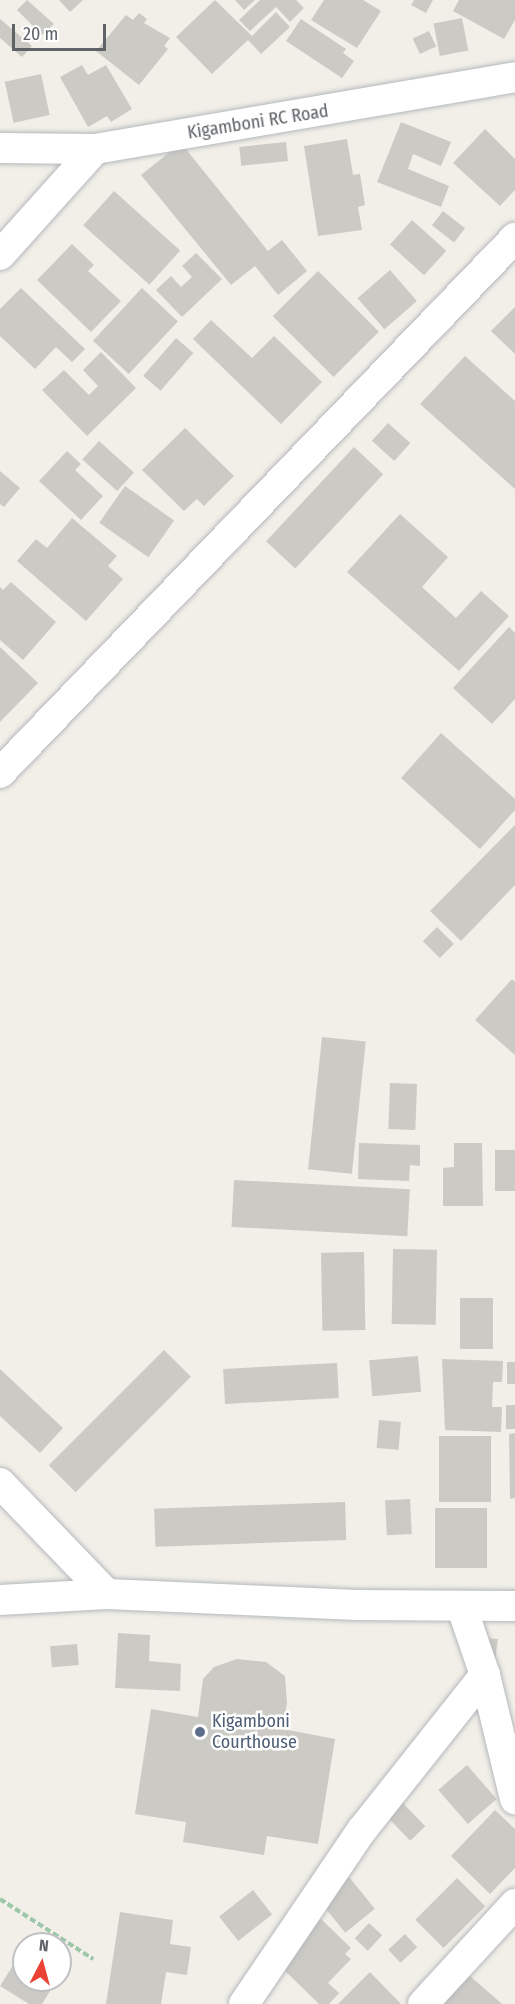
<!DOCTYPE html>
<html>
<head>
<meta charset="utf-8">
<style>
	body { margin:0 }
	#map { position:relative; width:515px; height:2004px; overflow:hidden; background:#f1efe8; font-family:"Fira Sans Condensed",sans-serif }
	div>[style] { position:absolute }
	.building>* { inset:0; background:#cccac5; transform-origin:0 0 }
	.path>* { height:4px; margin-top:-2px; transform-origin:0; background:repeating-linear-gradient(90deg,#9cc7a9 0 6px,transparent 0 9px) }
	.roads { filter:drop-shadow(0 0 2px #b5b8bc) drop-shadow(0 0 2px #b5b8bc) }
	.street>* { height:30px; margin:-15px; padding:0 15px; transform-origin:15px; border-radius:15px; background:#fff }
	.dots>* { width:16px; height:16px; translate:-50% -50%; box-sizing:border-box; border:3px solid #fff; border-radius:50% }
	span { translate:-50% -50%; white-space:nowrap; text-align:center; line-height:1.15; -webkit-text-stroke:5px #fff; paint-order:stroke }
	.street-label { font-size:18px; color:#5f6368 }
	.service-label { font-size:18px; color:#4e5e75 }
	.left { translate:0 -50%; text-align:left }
	.north { position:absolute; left:12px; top:1932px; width:60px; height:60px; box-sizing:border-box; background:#fff; border:2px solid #bfc1c3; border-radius:50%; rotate:6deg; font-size:16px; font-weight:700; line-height:24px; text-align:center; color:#5f6368 }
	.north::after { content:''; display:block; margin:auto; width:21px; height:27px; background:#ea4335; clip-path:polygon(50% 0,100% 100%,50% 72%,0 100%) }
	.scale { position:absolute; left:12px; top:24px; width:94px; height:27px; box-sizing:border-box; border:3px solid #5f6368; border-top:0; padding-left:8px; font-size:18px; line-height:21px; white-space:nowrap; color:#5f6368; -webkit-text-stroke:4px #fff; paint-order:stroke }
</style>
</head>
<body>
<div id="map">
	<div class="building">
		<div style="clip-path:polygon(27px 0,54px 24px,42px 35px,17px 10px)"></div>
		<div style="clip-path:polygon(59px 0,83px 0,70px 12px)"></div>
		<div style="clip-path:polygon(215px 0,252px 36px,276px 12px,290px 27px,261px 54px,248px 40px,212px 74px,176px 37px)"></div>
		<div style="clip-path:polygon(235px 0,255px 0,244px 10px)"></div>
		<div style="clip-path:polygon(260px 0,296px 0,304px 8px,290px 22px,276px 7px,250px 31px,239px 20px)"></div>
		<div style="clip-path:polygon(324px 0,363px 0,381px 11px,357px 48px,311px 20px)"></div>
		<div style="clip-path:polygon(414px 0,433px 0,426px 13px,411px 5px)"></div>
		<div style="clip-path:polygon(459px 0,515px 0,515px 20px,504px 39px,453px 11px)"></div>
		<div style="clip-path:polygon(139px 13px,147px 19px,144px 23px,170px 38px,164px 46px,168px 49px,139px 85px,96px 51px,126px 15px,133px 20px)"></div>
		<div style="left:462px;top:18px;width:33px;height:29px;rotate:79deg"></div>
		<div style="clip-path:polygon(0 19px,32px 46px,22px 57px,0 38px)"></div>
		<div style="clip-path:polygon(301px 19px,346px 49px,343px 53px,354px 61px,342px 78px,286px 41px)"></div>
		<div style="left:429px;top:31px;width:17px;height:18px;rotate:65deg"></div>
		<div style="clip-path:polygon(82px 65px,88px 75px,106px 65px,132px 109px,111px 122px,107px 116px,88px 127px,60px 77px)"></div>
		<div style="left:41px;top:74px;width:42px;height:37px;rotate:78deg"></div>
		<div style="clip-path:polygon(401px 122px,451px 142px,441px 166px,413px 154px,408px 169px,449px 186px,441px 207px,377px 182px)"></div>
		<div style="clip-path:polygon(485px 129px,515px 159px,515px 190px,500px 206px,453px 163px)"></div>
		<div style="clip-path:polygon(347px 139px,353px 175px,360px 174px,365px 205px,358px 207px,362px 230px,318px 236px,304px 146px)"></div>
		<div style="left:286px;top:142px;width:19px;height:47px;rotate:84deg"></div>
		<div style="clip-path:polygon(181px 143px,268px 251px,282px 240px,307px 271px,278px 295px,255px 266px,231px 285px,141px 175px)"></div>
		<div style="left:114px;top:191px;width:89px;height:46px;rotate:42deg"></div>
		<div style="left:443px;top:211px;width:28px;height:18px;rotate:38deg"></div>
		<div style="left:412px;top:220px;width:46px;height:33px;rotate:42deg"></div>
		<div style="clip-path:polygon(72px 244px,94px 265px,88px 271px,121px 301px,91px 332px,37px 280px)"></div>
		<div style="clip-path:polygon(196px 253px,222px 279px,182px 317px,156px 290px,171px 276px,181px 287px,192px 277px,182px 266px)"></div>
		<div style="left:390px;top:270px;width:41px;height:43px;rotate:49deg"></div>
		<div style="left:318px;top:271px;width:86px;height:64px;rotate:45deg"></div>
		<div style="clip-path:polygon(21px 288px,85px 349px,72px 362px,56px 347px,35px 369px,0 336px,0 309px)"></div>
		<div style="left:142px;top:288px;width:49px;height:72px;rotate:43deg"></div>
		<div style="clip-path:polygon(515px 307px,515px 354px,491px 331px)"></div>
		<div style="clip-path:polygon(211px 320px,252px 358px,274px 336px,322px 382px,281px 424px,193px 339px)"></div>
		<div style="left:176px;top:338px;width:23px;height:50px;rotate:41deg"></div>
		<div style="clip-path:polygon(101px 352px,136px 388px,87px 436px,42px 390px,64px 370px,89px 395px,98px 386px,83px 370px)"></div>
		<div style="clip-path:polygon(465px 356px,515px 401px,515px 489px,420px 404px)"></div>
		<div style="left:388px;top:423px;width:30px;height:24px;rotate:42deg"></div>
		<div style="clip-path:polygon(185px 428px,234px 476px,204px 506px,197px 499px,184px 511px,142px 470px)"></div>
		<div style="left:99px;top:441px;width:47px;height:25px;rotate:42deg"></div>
		<div style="left:354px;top:447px;width:40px;height:129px;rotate:43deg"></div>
		<div style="clip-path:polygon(67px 451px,81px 464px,75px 470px,103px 496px,81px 520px,39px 481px)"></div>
		<div style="clip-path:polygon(0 471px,20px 488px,4px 507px,0 504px)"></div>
		<div style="left:125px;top:486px;width:60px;height:45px;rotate:35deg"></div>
		<div style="clip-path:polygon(400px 514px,448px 557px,422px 587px,456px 618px,481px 591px,509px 616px,459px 671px,347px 572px)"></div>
		<div style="clip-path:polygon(72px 518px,117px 556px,108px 566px,123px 579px,86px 621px,17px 561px,36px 539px,47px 548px)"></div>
		<div style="clip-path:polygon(11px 582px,56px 622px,23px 660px,0 640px,0 587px,3px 590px)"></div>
		<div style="clip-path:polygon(509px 627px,515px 633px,515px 699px,492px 724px,453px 688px)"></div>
		<div style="clip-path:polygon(0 647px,38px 683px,0 722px)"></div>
		<div style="clip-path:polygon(441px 733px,515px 799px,515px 810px,480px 849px,401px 778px)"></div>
		<div style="clip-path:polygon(515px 825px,515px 885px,461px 941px,430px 911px)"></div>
		<div style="left:437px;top:927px;width:24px;height:20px;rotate:45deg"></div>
		<div style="clip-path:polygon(512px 979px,515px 982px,515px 1055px,475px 1020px)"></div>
		<div style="left:322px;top:1037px;width:44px;height:133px;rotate:6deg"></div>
		<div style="left:390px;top:1083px;width:27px;height:46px;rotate:2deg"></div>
		<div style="clip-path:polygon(359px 1143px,420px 1145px,420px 1166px,410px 1165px,409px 1181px,358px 1179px)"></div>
		<div style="clip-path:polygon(454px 1143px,482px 1143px,483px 1206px,443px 1206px,443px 1168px,454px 1167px)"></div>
		<div style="left:495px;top:1150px;width:20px;height:41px"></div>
		<div style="left:234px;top:1180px;width:176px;height:47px;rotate:3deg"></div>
		<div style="left:393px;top:1249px;width:44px;height:75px;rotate:1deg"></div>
		<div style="left:364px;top:1252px;width:78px;height:43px;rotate:89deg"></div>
		<div style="left:460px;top:1298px;width:33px;height:51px"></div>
		<div style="left:164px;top:1350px;width:38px;height:163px;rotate:45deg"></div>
		<div style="left:418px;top:1356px;width:36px;height:49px;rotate:85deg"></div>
		<div style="clip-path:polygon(442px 1359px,503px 1361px,502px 1382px,493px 1382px,492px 1407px,502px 1407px,501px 1432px,445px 1430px)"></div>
		<div style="left:507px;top:1362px;width:8px;height:22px"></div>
		<div style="left:337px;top:1363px;width:35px;height:114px;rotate:87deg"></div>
		<div style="clip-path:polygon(0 1369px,63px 1428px,40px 1453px,0 1416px)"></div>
		<div style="left:506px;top:1405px;width:9px;height:24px"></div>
		<div style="left:379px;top:1420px;width:22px;height:28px;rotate:5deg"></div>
		<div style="clip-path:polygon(515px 1433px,515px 1498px,510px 1499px,509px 1434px)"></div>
		<div style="left:439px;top:1436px;width:52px;height:66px"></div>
		<div style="left:410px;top:1499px;width:35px;height:25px;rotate:87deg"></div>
		<div style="left:345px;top:1502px;width:38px;height:191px;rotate:88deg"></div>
		<div style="left:435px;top:1508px;width:52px;height:60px"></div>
		<div style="clip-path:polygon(118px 1633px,150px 1635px,149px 1661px,181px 1664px,180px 1691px,115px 1688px)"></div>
		<div style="clip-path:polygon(485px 1638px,498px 1639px,495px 1660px)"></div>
		<div style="left:77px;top:1644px;width:21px;height:27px;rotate:85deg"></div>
		<div style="clip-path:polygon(237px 1659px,266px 1662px,285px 1676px,287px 1703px,283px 1729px,335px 1739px,318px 1844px,267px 1836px,264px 1855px,183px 1842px,186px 1822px,135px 1814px,151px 1709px,198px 1717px,203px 1679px,214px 1667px)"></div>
		<div style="left:467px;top:1765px;width:45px;height:38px;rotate:49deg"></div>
		<div style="left:401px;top:1801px;width:35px;height:21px;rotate:46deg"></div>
		<div style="clip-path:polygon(495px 1810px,515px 1829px,515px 1868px,490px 1894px,451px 1856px)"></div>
		<div style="left:349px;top:1877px;width:41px;height:38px;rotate:51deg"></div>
		<div style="left:457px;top:1878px;width:40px;height:59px;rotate:45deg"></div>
		<div style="left:253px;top:1890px;width:31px;height:43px;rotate:52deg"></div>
		<div style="clip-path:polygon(120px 1912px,173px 1920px,170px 1944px,191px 1947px,187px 1975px,166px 1972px,161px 2004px,106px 2004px)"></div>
		<div style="clip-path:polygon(321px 1919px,351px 1948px,345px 1954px,351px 1959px,328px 1983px,339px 1993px,329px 2004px,319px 2004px,278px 1964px)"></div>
		<div style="left:369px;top:1923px;width:18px;height:21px;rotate:43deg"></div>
		<div style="left:405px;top:1934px;width:18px;height:23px;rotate:47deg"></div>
		<div style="clip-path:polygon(24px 1948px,24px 1980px,57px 1980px,42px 2004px,29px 2004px,0 1986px)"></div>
		<div style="clip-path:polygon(462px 1969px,502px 2004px,430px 2004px)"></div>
		<div style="clip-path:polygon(370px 1972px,401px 2004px,338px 2004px)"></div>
	</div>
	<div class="path">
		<div style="left:0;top:1899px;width:111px;rotate:32.8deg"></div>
	</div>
	<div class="roads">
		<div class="street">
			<div style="left:0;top:148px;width:95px;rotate:0.6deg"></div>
			<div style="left:95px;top:149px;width:426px;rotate:-9.7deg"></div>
			<div style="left:0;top:255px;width:142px;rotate:-48.1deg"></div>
			<div style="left:0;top:773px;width:743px;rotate:-46.09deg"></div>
			<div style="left:0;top:1483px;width:154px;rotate:46.1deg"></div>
			<div style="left:0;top:1600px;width:107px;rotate:-3.2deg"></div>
			<div style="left:107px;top:1594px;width:250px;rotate:2.5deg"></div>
			<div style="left:357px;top:1605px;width:158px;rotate:0.4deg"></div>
			<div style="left:485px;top:1675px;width:128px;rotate:76.4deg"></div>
			<div style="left:244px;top:2004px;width:210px;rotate:-55.9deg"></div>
			<div style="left:362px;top:1830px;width:198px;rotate:-51.6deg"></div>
			<div style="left:485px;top:1675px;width:71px;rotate:-108.9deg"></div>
			<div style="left:423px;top:2004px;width:136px;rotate:-47.4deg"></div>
		</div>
	</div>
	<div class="dots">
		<div style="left:200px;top:1732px;background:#5c6f8a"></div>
	</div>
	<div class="street-label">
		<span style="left:258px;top:122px;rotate:-9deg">Kigamboni RC Road</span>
	</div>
	<div class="service-label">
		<span class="left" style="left:212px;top:1732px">Kigamboni<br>Courthouse</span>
	</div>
	<div class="north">N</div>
	<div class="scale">20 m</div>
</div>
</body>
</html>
